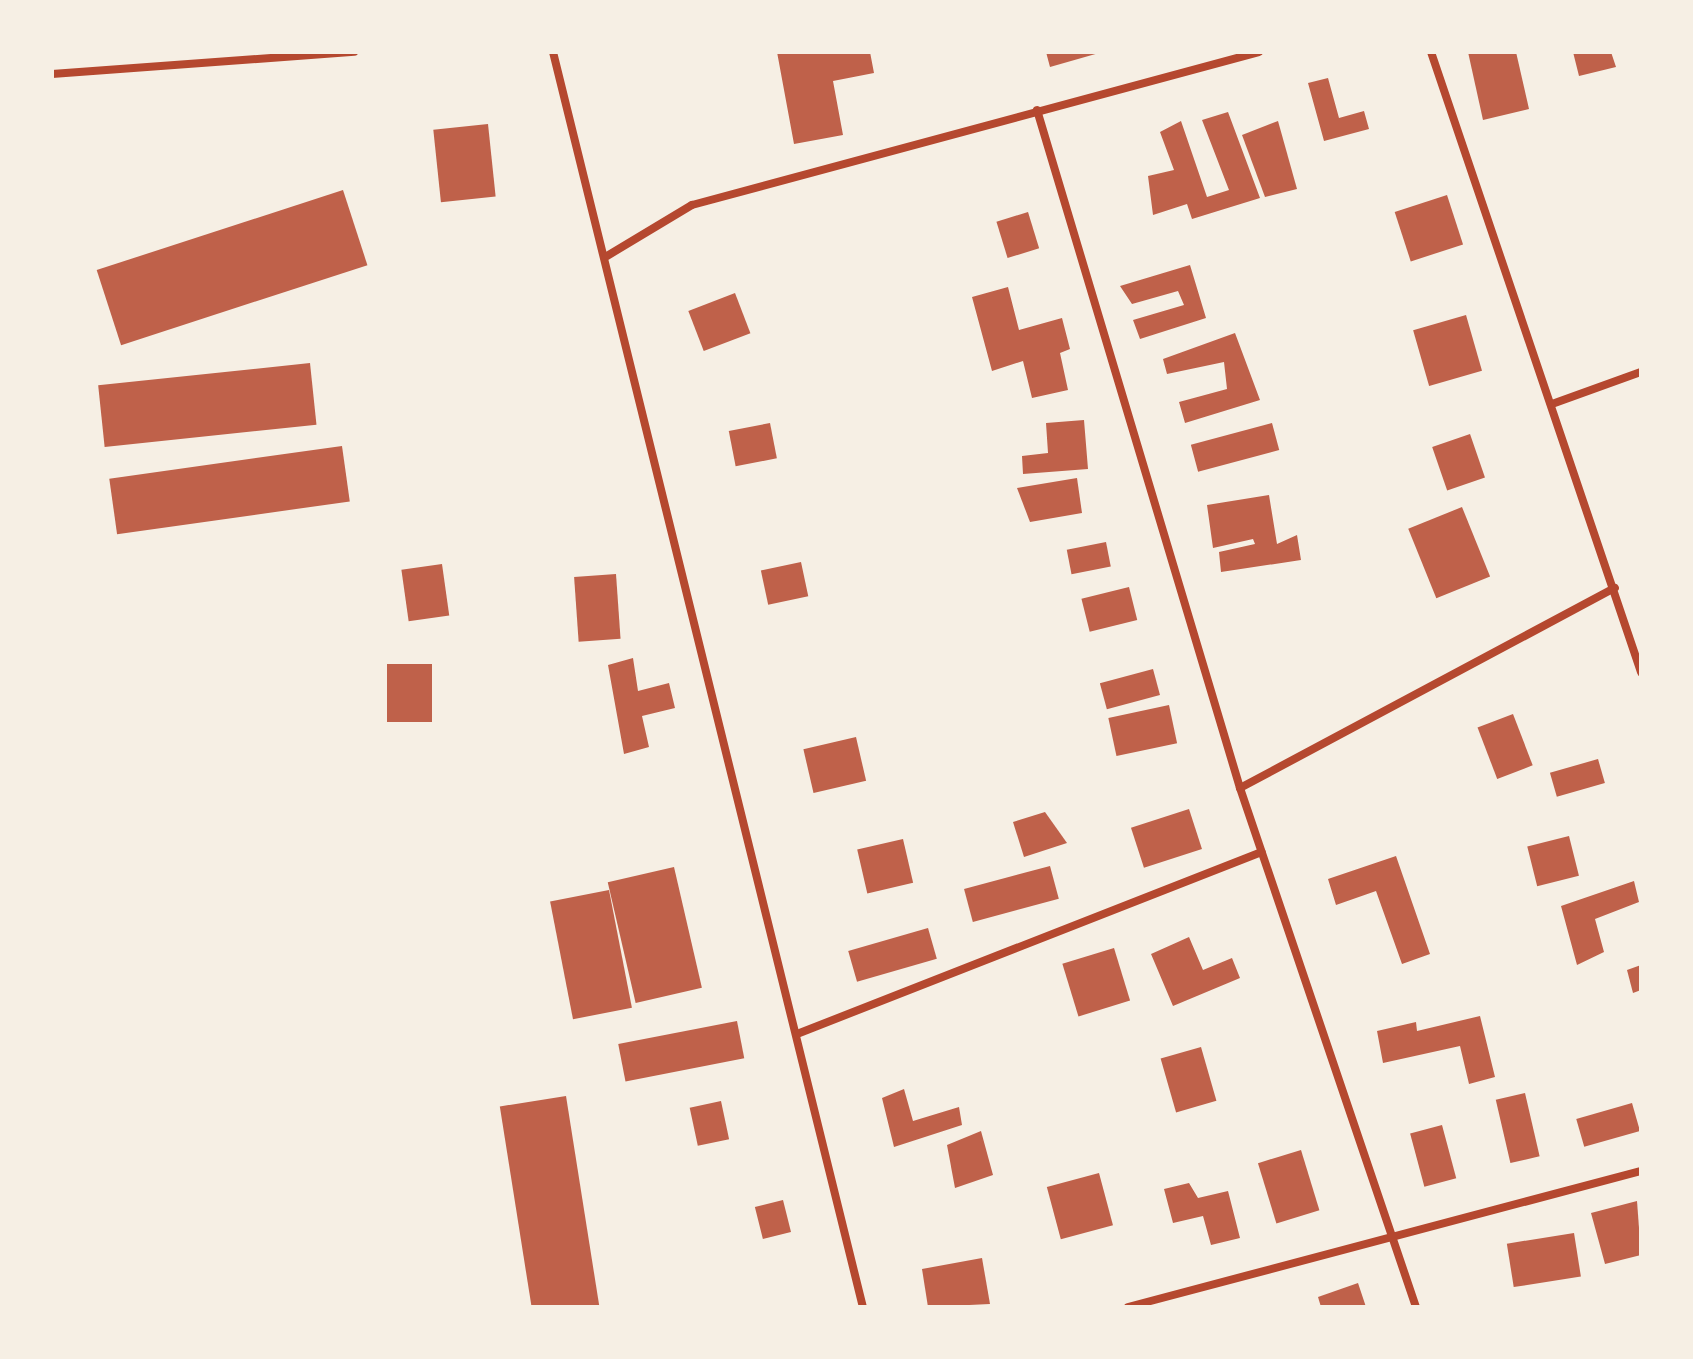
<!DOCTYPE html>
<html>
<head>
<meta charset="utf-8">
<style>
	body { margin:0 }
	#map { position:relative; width:1693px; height:1359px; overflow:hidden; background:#f6efe4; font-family:Helvetica,sans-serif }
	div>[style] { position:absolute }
	.building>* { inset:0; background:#bf614a; transform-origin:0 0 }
	.minor>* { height:8px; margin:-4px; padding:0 4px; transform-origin:4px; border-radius:4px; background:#b5482f }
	span { translate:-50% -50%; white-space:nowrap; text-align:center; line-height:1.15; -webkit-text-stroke:6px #f6efe4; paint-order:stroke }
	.frame { position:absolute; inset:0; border:54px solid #f6efe4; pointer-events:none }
</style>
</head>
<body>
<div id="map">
	<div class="building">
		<div style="clip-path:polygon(777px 52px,870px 52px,874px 73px,833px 81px,843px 135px,794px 144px)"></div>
		<div style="clip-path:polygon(1046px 52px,1099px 52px,1099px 53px,1050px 67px)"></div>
		<div style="clip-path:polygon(1468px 52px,1516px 52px,1529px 109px,1483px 120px)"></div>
		<div style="clip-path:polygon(1573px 52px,1611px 52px,1616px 67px,1579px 76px)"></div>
		<div style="clip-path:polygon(1328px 78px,1339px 118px,1364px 111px,1369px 129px,1324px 141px,1308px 83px)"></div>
		<div style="clip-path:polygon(1228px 112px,1260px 198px,1192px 219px,1187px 204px,1153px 215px,1148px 176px,1174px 170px,1160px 132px,1181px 121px,1207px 197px,1229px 190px,1202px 120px)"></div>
		<div style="clip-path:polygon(1278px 121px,1297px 189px,1265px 197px,1242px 135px)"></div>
		<div style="left:488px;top:124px;width:73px;height:55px;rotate:84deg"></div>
		<div style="left:343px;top:190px;width:79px;height:259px;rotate:72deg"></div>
		<div style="left:1447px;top:195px;width:52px;height:55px;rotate:72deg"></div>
		<div style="left:1028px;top:212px;width:38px;height:33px;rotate:73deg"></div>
		<div style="clip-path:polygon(1190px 265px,1206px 318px,1140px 339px,1133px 320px,1184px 305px,1178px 291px,1132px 304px,1120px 286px)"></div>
		<div style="clip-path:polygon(1008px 287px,1019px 330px,1062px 318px,1070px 349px,1060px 353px,1068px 390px,1032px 398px,1023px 361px,992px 371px,972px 297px)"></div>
		<div style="left:735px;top:293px;width:43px;height:50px;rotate:69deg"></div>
		<div style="left:1466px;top:315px;width:58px;height:55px;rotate:74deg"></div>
		<div style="clip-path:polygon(1235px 333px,1260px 400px,1185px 423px,1179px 402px,1227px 389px,1224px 362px,1167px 374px,1163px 359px)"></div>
		<div style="left:310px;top:363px;width:62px;height:213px;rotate:84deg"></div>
		<div style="clip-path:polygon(1084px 420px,1088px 469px,1023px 474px,1022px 456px,1048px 453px,1046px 423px)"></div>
		<div style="left:770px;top:423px;width:36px;height:42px;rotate:79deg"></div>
		<div style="left:1272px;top:423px;width:28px;height:84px;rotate:75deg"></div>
		<div style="left:1470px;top:434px;width:46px;height:40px;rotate:71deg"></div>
		<div style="left:342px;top:446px;width:56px;height:235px;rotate:82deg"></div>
		<div style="clip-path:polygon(1077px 478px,1082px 513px,1030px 522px,1017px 488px)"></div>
		<div style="clip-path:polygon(1269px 495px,1277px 544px,1297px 535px,1301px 560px,1221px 572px,1219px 552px,1255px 544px,1253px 539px,1213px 548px,1207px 505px)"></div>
		<div style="left:1462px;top:507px;width:75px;height:58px;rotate:68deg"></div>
		<div style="left:1106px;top:542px;width:25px;height:40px;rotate:79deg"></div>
		<div style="left:801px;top:562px;width:35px;height:41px;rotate:78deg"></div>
		<div style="left:442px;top:564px;width:52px;height:41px;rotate:82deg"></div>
		<div style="left:616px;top:574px;width:65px;height:42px;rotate:86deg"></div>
		<div style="left:1129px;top:587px;width:34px;height:49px;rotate:76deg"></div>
		<div style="clip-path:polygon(633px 658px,638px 691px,669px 683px,675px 708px,642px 716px,649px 747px,624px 754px,608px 665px)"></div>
		<div style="left:387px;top:664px;width:45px;height:58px"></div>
		<div style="left:1153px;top:669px;width:27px;height:55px;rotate:75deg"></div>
		<div style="left:1169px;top:705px;width:39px;height:62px;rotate:78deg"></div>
		<div style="left:1513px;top:714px;width:55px;height:38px;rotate:69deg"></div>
		<div style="left:856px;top:737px;width:45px;height:54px;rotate:77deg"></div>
		<div style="left:1598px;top:759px;width:25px;height:50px;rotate:74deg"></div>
		<div style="left:1189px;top:809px;width:42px;height:61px;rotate:72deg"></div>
		<div style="clip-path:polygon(1045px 812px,1067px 843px,1024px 857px,1013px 822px)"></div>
		<div style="left:1569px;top:836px;width:41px;height:43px;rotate:76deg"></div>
		<div style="left:903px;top:839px;width:45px;height:47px;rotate:77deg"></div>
		<div style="clip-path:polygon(1396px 856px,1430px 954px,1402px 964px,1376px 891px,1336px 905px,1328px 879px)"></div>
		<div style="left:1050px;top:866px;width:34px;height:89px;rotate:75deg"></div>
		<div style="left:674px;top:867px;width:124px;height:68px;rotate:77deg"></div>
		<div style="clip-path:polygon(1634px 881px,1639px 902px,1595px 919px,1604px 952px,1577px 965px,1561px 906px)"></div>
		<div style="left:609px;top:890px;width:120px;height:60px;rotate:79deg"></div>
		<div style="left:928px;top:928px;width:32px;height:83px;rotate:74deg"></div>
		<div style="clip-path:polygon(1189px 937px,1203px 970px,1232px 958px,1240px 978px,1173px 1006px,1151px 954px)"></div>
		<div style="left:1114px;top:948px;width:55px;height:54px;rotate:73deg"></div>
		<div style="clip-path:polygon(1641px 965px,1641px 990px,1633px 993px,1627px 970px)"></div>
		<div style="clip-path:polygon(1480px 1016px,1495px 1077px,1469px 1084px,1460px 1046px,1383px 1063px,1377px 1031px,1416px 1022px,1417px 1031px)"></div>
		<div style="left:737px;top:1021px;width:38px;height:121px;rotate:79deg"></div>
		<div style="left:1201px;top:1047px;width:56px;height:42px;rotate:74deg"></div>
		<div style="clip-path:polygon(904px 1089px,913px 1121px,959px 1107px,962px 1125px,894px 1147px,882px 1098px)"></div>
		<div style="left:1525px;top:1093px;width:65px;height:30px;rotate:77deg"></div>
		<div style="left:566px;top:1096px;width:214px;height:67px;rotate:81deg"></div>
		<div style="left:721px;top:1101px;width:39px;height:32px;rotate:78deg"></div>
		<div style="left:1632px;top:1103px;width:29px;height:58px;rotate:74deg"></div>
		<div style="left:1442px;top:1125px;width:55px;height:33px;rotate:75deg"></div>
		<div style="clip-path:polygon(981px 1131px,993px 1175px,955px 1188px,947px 1145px)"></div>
		<div style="left:1301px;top:1150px;width:63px;height:45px;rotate:73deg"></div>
		<div style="left:1099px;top:1173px;width:54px;height:54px;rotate:75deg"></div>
		<div style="clip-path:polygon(1189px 1183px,1198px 1198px,1228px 1191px,1240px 1238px,1211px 1245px,1203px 1216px,1173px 1223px,1164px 1189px)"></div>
		<div style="left:783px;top:1200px;width:33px;height:29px;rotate:76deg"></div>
		<div style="clip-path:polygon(1637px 1201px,1641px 1255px,1605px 1264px,1591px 1213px)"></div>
		<div style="left:1574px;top:1233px;width:44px;height:68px;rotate:81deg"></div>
		<div style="clip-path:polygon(982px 1258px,990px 1304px,928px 1307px,922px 1269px)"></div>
		<div style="clip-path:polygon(1358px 1283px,1366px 1307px,1321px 1307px,1318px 1297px)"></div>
	</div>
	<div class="minor">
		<div style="left:553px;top:52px;width:1293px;rotate:76.13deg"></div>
		<div style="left:1431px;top:52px;width:655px;rotate:71.29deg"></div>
		<div style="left:52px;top:74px;width:303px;rotate:-4.2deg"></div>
		<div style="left:1037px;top:110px;width:708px;rotate:73.33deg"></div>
		<div style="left:1240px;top:788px;width:548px;rotate:71.27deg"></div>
		<div style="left:607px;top:256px;width:99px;rotate:-31deg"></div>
		<div style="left:692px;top:205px;width:587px;rotate:-15.1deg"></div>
		<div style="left:1552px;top:404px;width:95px;rotate:-19.8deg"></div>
		<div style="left:1240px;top:788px;width:425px;rotate:-28.1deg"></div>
		<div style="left:797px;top:1034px;width:499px;rotate:-21.4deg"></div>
		<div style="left:1128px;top:1307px;width:531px;rotate:-14.85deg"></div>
	</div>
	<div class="frame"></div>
</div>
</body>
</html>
